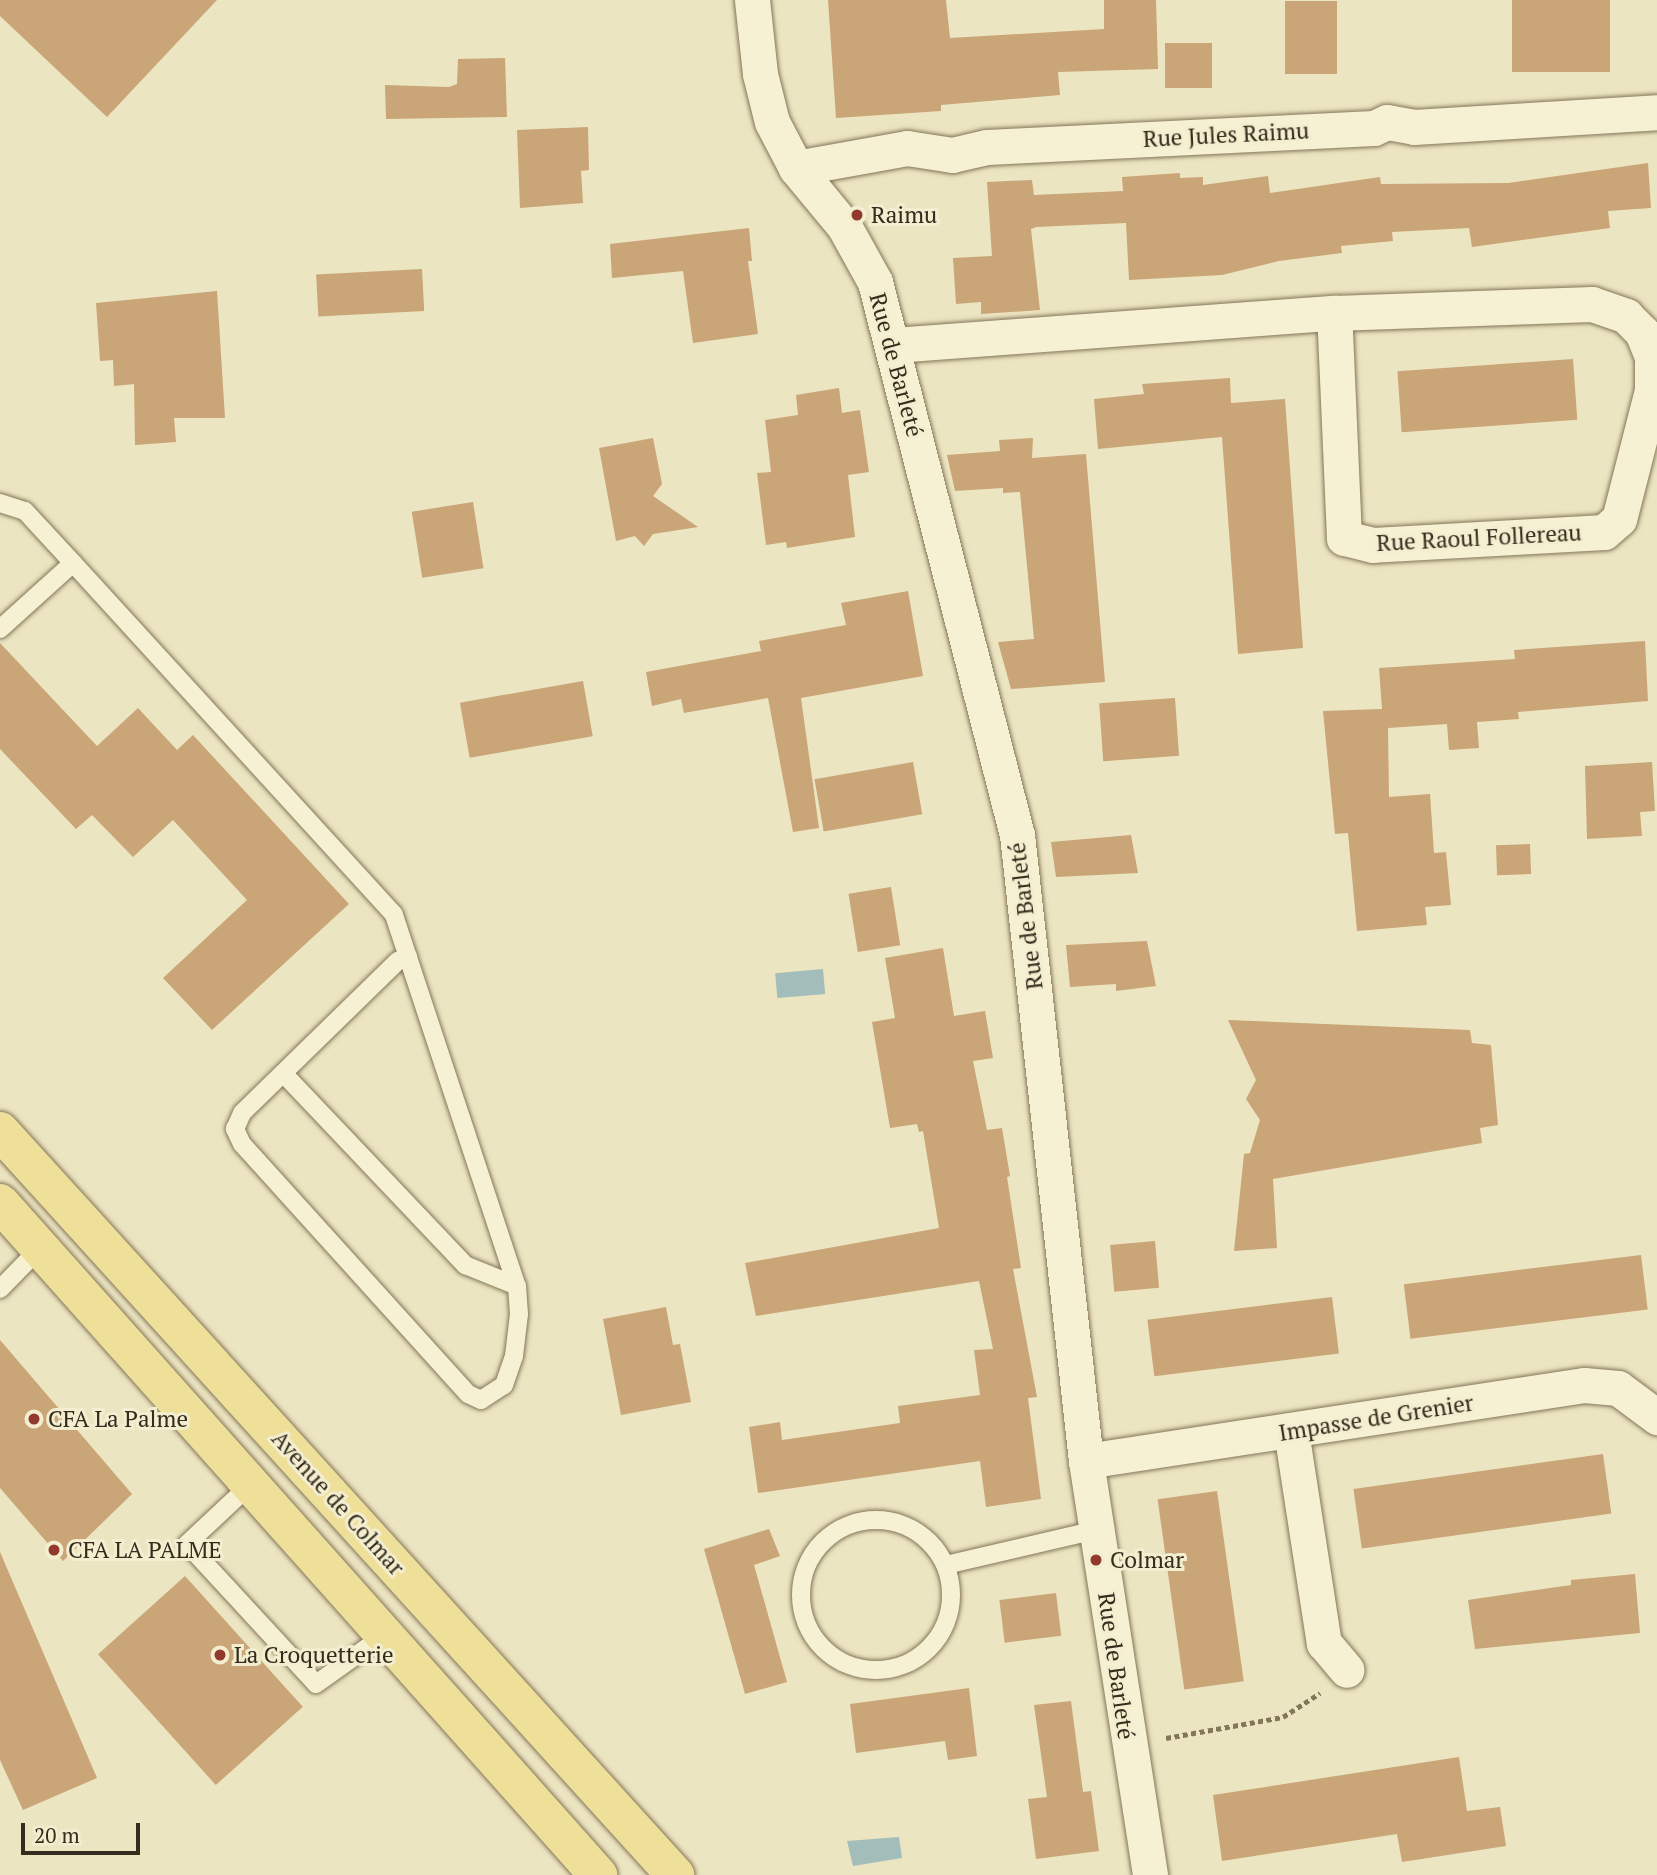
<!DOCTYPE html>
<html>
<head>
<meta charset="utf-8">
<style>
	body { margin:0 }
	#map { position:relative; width:1657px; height:1875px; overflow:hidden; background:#ece5c1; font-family:"PT Serif",serif }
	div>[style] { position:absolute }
	.water>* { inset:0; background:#a3beba; transform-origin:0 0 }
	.building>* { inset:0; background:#c9a578; transform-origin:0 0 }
	.path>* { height:4.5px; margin-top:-2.25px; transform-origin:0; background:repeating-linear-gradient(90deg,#847659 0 5px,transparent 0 8.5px) }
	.roads { filter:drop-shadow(0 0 2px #847659) drop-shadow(0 0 2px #847659) }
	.lane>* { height:18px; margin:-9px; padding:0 9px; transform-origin:9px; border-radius:9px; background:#f7f1d3 }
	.lane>.ring { margin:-9px; padding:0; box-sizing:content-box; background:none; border:18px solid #f7f1d3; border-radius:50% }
	.street>* { height:35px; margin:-17.5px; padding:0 17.5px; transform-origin:17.5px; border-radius:17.5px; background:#f7f1d3 }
	.primary>* { height:38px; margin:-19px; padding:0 19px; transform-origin:19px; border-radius:19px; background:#eedf99 }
	.dots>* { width:19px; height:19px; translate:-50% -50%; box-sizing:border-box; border:4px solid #f4eed0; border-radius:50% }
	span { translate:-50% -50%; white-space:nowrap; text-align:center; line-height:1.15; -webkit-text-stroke:6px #f4eed0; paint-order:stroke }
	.street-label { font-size:23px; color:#352c1d }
	.poi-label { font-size:23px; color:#352c1d }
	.left { translate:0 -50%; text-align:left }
	.scale { position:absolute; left:21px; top:1823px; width:119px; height:32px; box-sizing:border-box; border:4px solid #352c1d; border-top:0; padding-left:9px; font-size:21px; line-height:24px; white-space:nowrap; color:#352c1d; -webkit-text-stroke:5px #f4eed0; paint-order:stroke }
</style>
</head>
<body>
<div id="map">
	<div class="water">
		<div style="left:823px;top:969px;width:25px;height:48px;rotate:85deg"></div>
		<div style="clip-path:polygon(899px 1837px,902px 1858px,853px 1866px,847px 1841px)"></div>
	</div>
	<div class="building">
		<div style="clip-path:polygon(0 0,217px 0,107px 117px,0 16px)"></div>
		<div style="clip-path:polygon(828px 0,946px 0,950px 38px,1104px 29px,1104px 0,1156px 0,1158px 69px,1058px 72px,1060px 95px,941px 105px,941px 111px,836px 118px)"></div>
		<div style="left:1512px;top:0;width:98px;height:72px"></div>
		<div style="left:1285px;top:1px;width:52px;height:73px"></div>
		<div style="left:1165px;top:43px;width:47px;height:45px"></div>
		<div style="clip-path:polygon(505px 58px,507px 117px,386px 119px,385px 85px,449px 87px,457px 84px,458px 59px)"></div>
		<div style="clip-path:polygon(588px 127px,589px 170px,581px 171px,583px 203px,520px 208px,517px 130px)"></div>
		<div style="clip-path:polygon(1648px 163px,1651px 208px,1608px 211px,1610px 228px,1472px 247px,1469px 228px,1392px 232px,1393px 241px,1341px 246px,1342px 253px,1279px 261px,1222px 275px,1129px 280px,1126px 223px,1036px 227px,1031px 229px,1040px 310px,981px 314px,981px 302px,956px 304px,953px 258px,992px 256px,987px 182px,1032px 180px,1034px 195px,1123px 191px,1122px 177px,1180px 173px,1180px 178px,1203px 177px,1203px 185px,1268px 176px,1270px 193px,1380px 177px,1381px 184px,1508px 183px)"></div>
		<div style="clip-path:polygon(749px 228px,752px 261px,748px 261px,758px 334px,693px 343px,683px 271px,612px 278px,610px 244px)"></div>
		<div style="left:422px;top:269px;width:42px;height:106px;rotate:87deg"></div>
		<div style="clip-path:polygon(217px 291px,225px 418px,174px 418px,176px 442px,135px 445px,134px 384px,114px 386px,113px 360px,100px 361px,96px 303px)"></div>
		<div style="left:1573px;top:359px;width:61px;height:176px;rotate:86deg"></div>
		<div style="clip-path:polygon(1230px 378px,1231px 403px,1285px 399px,1303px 648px,1238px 654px,1222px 437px,1098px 449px,1094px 399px,1144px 394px,1142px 384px)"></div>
		<div style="clip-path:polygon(839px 388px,842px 413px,860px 410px,869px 472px,848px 475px,855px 537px,787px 548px,786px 542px,766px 545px,757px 473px,771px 472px,765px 420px,798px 415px,796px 395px)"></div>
		<div style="clip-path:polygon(653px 438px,662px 484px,653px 496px,698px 527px,653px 534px,644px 546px,635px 536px,616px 541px,599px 448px)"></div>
		<div style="clip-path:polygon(1033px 438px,1032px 458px,1086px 454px,1105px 682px,1011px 689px,998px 642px,1034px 639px,1020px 492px,1003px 493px,1003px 488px,955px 491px,947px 455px,1000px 451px,999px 440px)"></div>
		<div style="left:473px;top:502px;width:67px;height:62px;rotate:81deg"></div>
		<div style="clip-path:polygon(908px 591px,923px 676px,801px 698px,819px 828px,793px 832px,768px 698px,684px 713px,681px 699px,652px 706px,646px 672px,761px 651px,759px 641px,846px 625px,841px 603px)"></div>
		<div style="clip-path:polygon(1645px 641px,1648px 701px,1518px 712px,1519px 719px,1477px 722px,1479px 748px,1449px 750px,1447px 724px,1388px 728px,1389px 797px,1430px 794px,1434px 853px,1446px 852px,1451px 905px,1425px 907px,1427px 925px,1357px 931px,1348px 833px,1335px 834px,1323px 711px,1382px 709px,1379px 668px,1515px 659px,1514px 650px)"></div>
		<div style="clip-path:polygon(0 643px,97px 746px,138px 708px,177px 750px,193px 735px,349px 904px,212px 1030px,163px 978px,247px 900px,173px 820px,133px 857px,92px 815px,76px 829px,0 749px)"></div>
		<div style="left:583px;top:681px;width:56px;height:125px;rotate:80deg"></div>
		<div style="left:1175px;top:698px;width:58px;height:76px;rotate:86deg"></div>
		<div style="left:913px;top:762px;width:53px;height:100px;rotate:80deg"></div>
		<div style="clip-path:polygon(1652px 762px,1655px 811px,1640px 812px,1642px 836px,1587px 839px,1585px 766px)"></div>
		<div style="clip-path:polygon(1131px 835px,1138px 873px,1056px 877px,1051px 842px)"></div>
		<div style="left:1530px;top:844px;width:30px;height:34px;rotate:88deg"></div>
		<div style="left:891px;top:887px;width:59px;height:43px;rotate:81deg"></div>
		<div style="clip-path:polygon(1147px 941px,1156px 986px,1116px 991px,1116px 984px,1070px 987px,1066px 945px)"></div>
		<div style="clip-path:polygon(943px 948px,954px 1016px,985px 1011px,993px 1058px,973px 1061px,987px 1130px,1002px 1128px,1010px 1176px,1007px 1177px,1021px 1268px,1013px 1269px,1037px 1397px,1028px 1398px,1041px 1499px,986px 1507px,980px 1461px,758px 1493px,749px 1427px,780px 1422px,782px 1440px,900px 1423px,898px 1406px,980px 1395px,974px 1350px,993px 1349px,979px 1281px,756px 1316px,745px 1263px,939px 1228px,923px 1131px,919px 1132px,917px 1124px,890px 1128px,872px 1022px,895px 1018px,885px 958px)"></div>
		<div style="clip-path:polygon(1228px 1020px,1470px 1030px,1472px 1043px,1491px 1045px,1498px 1125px,1480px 1128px,1482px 1143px,1273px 1179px,1277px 1248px,1234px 1251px,1244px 1154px,1250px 1153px,1260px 1120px,1246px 1099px,1256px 1080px)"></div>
		<div style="left:1155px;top:1241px;width:47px;height:45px;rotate:85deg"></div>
		<div style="left:1641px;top:1255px;width:55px;height:239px;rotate:83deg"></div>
		<div style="left:1332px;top:1297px;width:57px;height:186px;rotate:83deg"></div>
		<div style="clip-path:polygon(666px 1307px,673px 1345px,680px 1344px,691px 1402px,621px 1415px,603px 1319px)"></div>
		<div style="clip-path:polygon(0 1340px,132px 1494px,63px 1561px,0 1488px)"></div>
		<div style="left:1603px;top:1454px;width:60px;height:252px;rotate:82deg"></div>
		<div style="left:1217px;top:1491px;width:192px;height:60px;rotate:82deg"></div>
		<div style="clip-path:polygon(769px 1529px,780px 1556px,754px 1565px,787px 1682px,745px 1694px,704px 1549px)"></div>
		<div style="clip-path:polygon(0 1552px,97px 1778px,23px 1810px,0 1760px)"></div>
		<div style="clip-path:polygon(1635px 1574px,1640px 1633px,1475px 1649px,1468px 1600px,1571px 1585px,1571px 1580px)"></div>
		<div style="left:185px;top:1576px;width:176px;height:117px;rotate:48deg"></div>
		<div style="left:1056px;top:1593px;width:43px;height:57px;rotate:83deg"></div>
		<div style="clip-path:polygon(969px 1688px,977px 1756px,948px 1760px,945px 1741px,856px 1753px,850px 1704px)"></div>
		<div style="clip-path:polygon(1071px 1701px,1083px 1792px,1091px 1791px,1099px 1851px,1036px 1859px,1028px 1799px,1047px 1797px,1034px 1705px)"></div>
		<div style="clip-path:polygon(1459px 1757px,1467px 1811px,1500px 1807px,1506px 1846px,1402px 1862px,1397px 1834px,1222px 1861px,1213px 1795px)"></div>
	</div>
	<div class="path">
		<div style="left:1166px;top:1738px;width:119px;rotate:-10.2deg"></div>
		<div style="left:1283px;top:1717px;width:44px;rotate:-33deg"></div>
	</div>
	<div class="roads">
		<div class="lane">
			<div style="left:0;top:503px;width:26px;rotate:18deg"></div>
			<div style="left:25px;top:511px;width:71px;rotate:47.3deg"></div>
			<div style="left:0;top:629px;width:98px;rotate:-42.1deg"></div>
			<div style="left:73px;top:563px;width:476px;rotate:47.6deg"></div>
			<div style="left:394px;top:915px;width:391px;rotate:71.7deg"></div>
			<div style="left:517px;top:1286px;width:28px;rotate:86deg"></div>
			<div style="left:519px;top:1314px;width:42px;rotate:96.8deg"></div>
			<div style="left:514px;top:1356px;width:31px;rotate:109deg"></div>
			<div style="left:504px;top:1385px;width:27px;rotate:147deg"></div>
			<div style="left:481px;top:1400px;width:14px;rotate:-155deg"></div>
			<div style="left:468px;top:1394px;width:337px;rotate:-132.1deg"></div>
			<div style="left:242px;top:1144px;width:17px;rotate:-115deg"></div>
			<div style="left:235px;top:1129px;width:17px;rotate:-66deg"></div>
			<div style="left:242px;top:1113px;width:218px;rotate:-44.3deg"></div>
			<div style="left:398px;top:961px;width:11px;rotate:-22deg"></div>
			<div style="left:283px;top:1073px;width:265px;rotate:46.5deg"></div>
			<div style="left:465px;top:1265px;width:56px;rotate:22deg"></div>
			<div style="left:0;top:1289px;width:57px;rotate:-45.7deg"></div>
			<div style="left:250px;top:1485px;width:86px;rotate:136.9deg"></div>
			<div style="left:187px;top:1544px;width:190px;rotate:47.3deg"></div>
			<div style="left:316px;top:1684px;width:69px;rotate:-35.5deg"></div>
			<div style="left:372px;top:1644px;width:18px;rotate:9deg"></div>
			<div class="ring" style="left:801px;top:1520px;width:132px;height:132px"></div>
			<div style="left:946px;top:1565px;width:154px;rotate:-13.1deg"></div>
		</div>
		<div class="street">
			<div style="left:752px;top:0;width:74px;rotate:83.8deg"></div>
			<div style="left:760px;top:74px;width:49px;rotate:76deg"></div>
			<div style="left:772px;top:122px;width:52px;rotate:62.4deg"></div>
			<div style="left:796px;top:168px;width:75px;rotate:50.4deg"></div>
			<div style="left:844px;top:226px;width:64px;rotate:61deg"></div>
			<div style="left:875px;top:282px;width:571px;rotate:75.6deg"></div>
			<div style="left:1017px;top:835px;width:630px;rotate:83.71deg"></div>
			<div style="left:1086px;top:1461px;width:419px;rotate:81.2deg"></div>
			<div style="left:796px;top:168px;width:113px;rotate:-10.2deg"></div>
			<div style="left:907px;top:148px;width:46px;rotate:8.8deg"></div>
			<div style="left:952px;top:155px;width:36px;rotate:-13deg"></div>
			<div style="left:987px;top:147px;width:387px;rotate:-2.8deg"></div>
			<div style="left:1374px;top:128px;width:14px;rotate:-25deg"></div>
			<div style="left:1387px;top:122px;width:27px;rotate:10deg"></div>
			<div style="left:1414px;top:127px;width:243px;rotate:-3.5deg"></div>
			<div style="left:894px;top:345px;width:441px;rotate:-4.2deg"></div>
			<div style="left:1334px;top:313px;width:258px;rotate:-2deg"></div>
			<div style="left:1592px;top:304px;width:36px;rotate:19deg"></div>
			<div style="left:1626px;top:316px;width:23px;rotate:45deg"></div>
			<div style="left:1642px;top:332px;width:27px;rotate:68deg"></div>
			<div style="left:1652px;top:357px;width:33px;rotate:90deg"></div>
			<div style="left:1652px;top:390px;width:133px;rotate:104.3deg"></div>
			<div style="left:1619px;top:519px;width:20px;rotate:139deg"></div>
			<div style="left:1604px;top:532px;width:231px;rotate:176.8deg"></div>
			<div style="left:1373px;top:545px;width:30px;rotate:-166deg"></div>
			<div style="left:1344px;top:538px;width:225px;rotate:-92.5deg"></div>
			<div style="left:1291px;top:1431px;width:215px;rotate:81.2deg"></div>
			<div style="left:1324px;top:1643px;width:35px;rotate:50deg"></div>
			<div style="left:1086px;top:1461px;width:504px;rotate:-8.68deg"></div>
			<div style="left:1584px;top:1385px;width:34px;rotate:5deg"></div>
			<div style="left:1618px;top:1388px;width:49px;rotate:36.6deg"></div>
		</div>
		<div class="primary">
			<div style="left:0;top:1131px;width:1005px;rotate:47.78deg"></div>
			<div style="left:0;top:1203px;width:900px;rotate:48.33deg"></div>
		</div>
	</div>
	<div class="dots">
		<div style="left:857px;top:215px;background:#91392c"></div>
		<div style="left:34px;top:1419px;background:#91392c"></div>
		<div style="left:54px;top:1550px;background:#91392c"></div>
		<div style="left:1096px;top:1560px;background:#91392c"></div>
		<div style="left:220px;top:1655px;background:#91392c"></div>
	</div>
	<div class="street-label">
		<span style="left:1226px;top:135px;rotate:-3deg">Rue Jules Raimu</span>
		<span style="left:896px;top:365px;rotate:75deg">Rue de Barleté</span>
		<span style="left:1479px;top:538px;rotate:-3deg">Rue Raoul Follereau</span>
		<span style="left:1026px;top:916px;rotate:-97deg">Rue de Barleté</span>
		<span style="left:1376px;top:1418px;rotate:-9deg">Impasse de Grenier</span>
		<span style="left:338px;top:1503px;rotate:48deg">Avenue de Colmar</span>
		<span style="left:1116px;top:1666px;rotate:82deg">Rue de Barleté</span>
	</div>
	<div class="poi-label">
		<span class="left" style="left:871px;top:215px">Raimu</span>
		<span class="left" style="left:48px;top:1419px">CFA La Palme</span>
		<span class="left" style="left:68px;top:1550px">CFA LA PALME</span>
		<span class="left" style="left:1110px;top:1560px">Colmar</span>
		<span class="left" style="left:234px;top:1655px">La Croquetterie</span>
	</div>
	<div class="scale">20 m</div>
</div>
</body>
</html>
